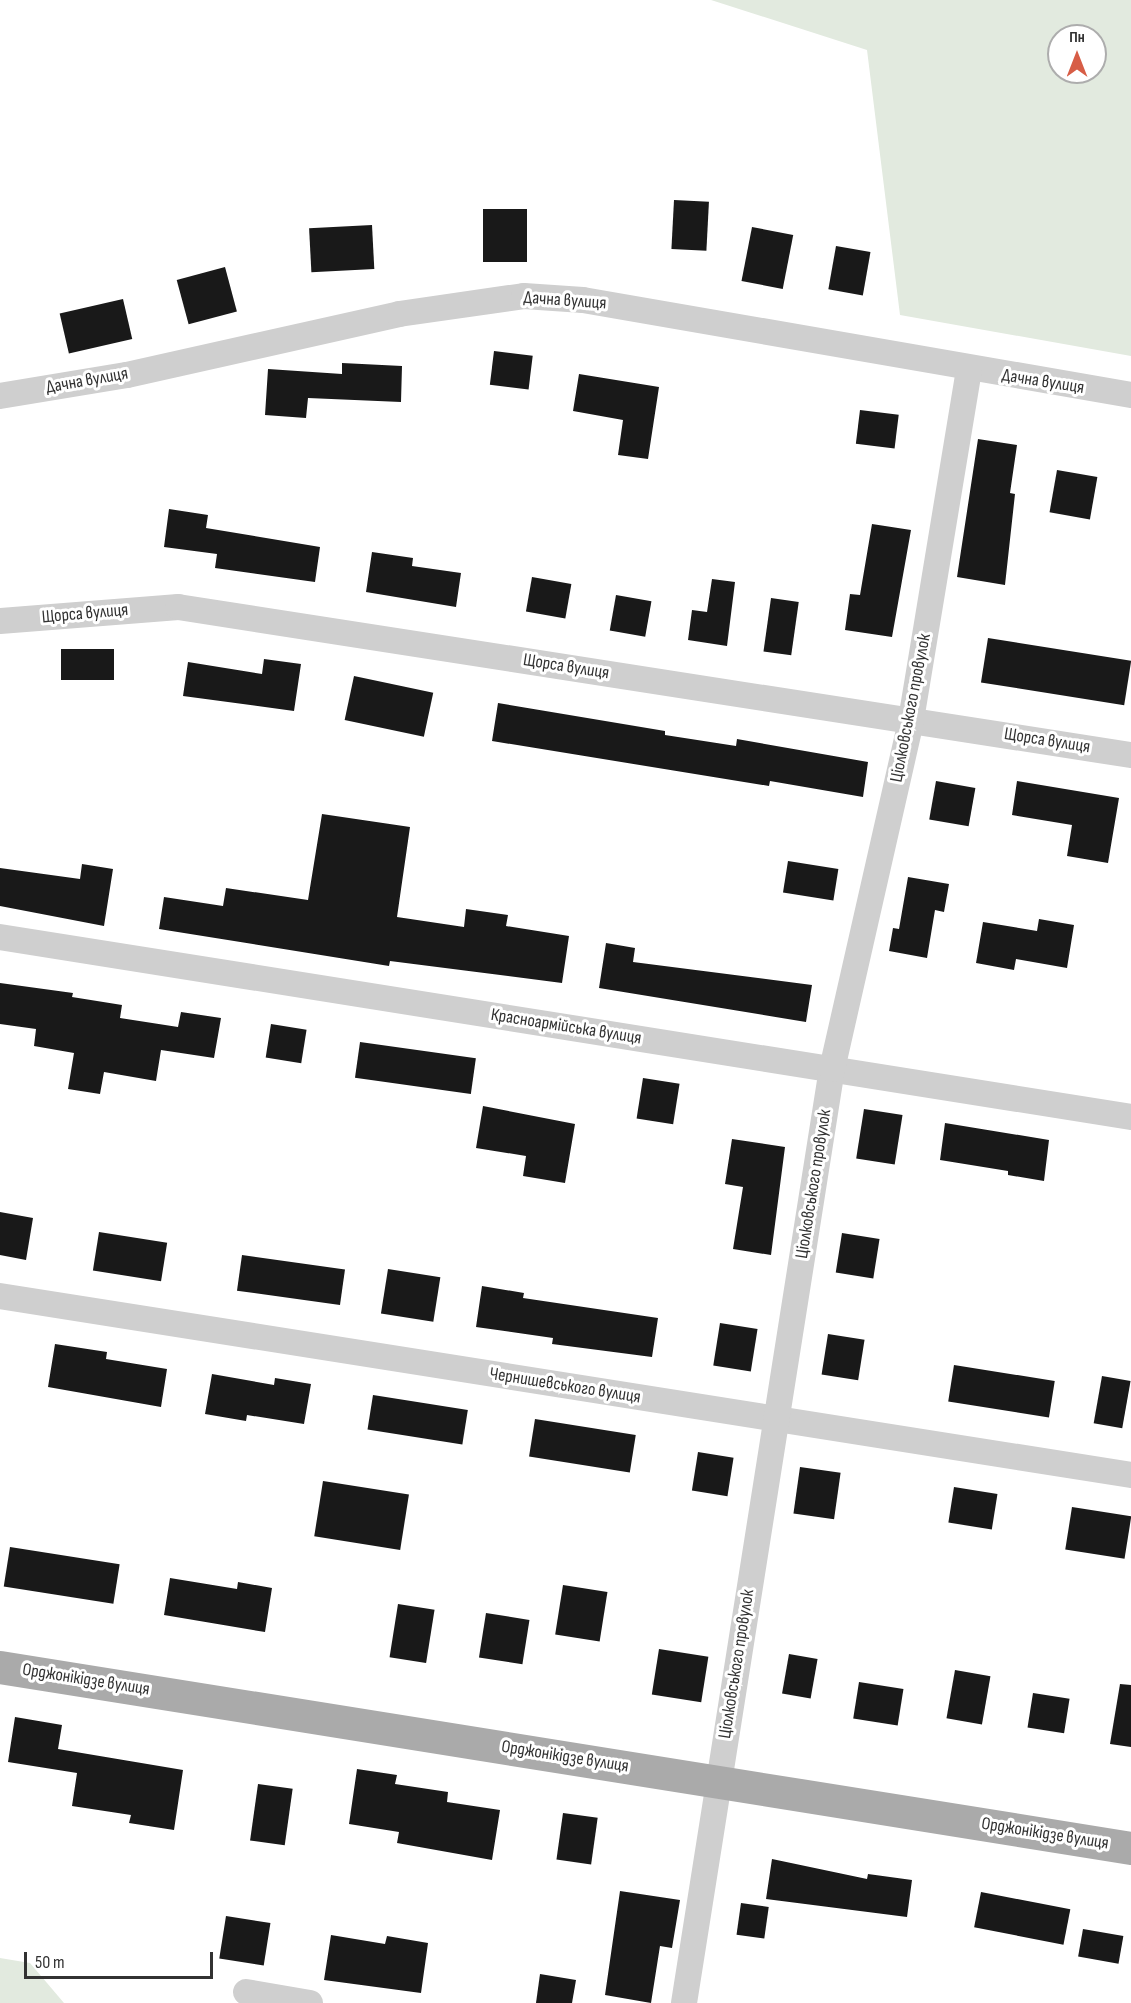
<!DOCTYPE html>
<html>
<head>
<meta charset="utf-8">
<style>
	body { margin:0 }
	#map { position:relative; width:1131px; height:2003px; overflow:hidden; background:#fff; font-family:"Sofia Sans Condensed",sans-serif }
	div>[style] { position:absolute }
	.green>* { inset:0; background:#e2eadf }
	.building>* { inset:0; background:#191919; transform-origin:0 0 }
	.minor>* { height:26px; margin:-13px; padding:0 13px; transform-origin:13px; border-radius:13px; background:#cfcfcf }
	.major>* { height:33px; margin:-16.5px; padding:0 16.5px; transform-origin:16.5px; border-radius:16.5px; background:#aaa }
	span { translate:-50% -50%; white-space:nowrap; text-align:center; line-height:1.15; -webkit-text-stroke:6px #fff; paint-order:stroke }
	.street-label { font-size:18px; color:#323232 }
	.north { position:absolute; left:1047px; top:24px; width:60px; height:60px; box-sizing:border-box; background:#fff; border:2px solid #adadad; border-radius:50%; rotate:0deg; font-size:16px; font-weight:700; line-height:24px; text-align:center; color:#323232 }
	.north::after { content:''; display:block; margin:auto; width:21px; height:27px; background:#d75d46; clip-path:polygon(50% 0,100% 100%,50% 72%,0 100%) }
	.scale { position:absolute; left:24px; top:1952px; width:189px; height:27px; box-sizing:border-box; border:3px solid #323232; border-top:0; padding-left:8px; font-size:18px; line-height:21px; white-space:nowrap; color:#323232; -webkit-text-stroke:4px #fff; paint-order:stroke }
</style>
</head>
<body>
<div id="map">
	<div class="green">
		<div style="clip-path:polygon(evenodd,711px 0,1131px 0,1131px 356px,900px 315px,867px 50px,711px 0,1059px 36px,1095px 36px,1095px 72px,1059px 72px,1059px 36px)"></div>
		<div style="clip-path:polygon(0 1958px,30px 1963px,64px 2003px,0 2003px)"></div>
	</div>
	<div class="building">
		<div style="left:674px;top:200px;width:35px;height:49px;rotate:3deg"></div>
		<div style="left:483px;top:209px;width:44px;height:53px"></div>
		<div style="left:372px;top:225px;width:44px;height:63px;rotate:87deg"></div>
		<div style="left:752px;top:227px;width:42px;height:55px;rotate:11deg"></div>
		<div style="left:836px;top:246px;width:35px;height:44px;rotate:10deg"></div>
		<div style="left:225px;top:267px;width:46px;height:50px;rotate:75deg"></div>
		<div style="left:123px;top:299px;width:41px;height:65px;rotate:77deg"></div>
		<div style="left:494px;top:351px;width:39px;height:34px;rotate:7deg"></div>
		<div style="clip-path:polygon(342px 363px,402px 366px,401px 402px,308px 398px,306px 418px,265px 415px,268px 369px,342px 374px)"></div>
		<div style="clip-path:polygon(579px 374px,659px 387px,648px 459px,618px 455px,623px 420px,573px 411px)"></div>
		<div style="left:860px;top:410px;width:39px;height:34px;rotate:7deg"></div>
		<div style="clip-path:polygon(978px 439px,1017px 445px,1010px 493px,1015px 494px,1005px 585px,957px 577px)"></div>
		<div style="left:1057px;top:470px;width:41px;height:43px;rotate:10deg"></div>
		<div style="clip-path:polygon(169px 509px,208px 515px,206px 528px,320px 547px,315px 582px,215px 568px,217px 554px,164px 547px)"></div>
		<div style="clip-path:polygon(872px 524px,911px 530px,892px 637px,845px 630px,850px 594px,860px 595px)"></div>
		<div style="clip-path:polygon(372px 552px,413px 558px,412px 566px,461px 573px,456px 607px,366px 592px)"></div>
		<div style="left:532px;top:577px;width:40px;height:35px;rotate:10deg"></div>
		<div style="clip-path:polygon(712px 579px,735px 582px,727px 646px,688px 640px,692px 610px,707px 612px)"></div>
		<div style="left:616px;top:595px;width:36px;height:36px;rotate:10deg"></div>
		<div style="left:771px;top:598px;width:28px;height:54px;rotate:8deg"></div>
		<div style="left:988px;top:638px;width:145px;height:45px;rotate:9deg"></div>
		<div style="left:61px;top:649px;width:53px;height:31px"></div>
		<div style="clip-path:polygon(264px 659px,301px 664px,294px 711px,183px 696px,188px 662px,262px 674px)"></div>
		<div style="left:354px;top:676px;width:81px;height:45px;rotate:12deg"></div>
		<div style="clip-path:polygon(498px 703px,665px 731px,665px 735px,736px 746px,737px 739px,868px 762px,863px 797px,770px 781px,769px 786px,492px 741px)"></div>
		<div style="left:936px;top:781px;width:40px;height:39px;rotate:10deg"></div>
		<div style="clip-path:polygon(1017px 781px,1119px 798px,1108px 863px,1067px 856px,1072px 825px,1012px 815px)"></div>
		<div style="clip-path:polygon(322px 814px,410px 827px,397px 917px,464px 927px,466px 909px,508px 915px,506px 926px,569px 936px,562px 983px,390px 961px,389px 966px,159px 929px,164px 897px,223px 906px,226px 888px,308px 900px)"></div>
		<div style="left:788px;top:861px;width:51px;height:32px;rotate:9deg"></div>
		<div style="clip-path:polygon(82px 864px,113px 869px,104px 926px,0 906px,0 868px,80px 879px)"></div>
		<div style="clip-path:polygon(908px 877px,949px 884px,944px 912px,935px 910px,927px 958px,889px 951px,893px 928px,899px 929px)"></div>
		<div style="clip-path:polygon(1039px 919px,1074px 925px,1067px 968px,1016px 959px,1014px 970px,976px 963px,983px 922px,1037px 931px)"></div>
		<div style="clip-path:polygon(606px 943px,635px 948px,633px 962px,812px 985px,806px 1022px,599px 988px)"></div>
		<div style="clip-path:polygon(0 983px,73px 993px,72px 997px,122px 1005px,120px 1018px,178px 1027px,181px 1012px,221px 1018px,214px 1058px,161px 1050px,156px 1081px,104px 1072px,100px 1094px,68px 1089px,74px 1053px,34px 1046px,36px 1029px,0 1024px)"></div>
		<div style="left:271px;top:1024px;width:36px;height:34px;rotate:9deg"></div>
		<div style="left:360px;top:1042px;width:117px;height:36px;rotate:8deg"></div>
		<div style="left:643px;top:1078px;width:37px;height:41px;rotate:9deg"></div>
		<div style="clip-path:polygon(483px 1106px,575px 1124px,565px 1183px,523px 1176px,526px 1156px,476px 1148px)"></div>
		<div style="left:864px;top:1109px;width:39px;height:50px;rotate:9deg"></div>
		<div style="clip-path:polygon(945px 1123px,1049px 1140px,1044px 1181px,1008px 1175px,1008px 1171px,940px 1160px)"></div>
		<div style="clip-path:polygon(732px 1139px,785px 1147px,771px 1255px,733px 1249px,743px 1187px,725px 1184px)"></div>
		<div style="clip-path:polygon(0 1212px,33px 1218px,26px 1260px,0 1255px)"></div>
		<div style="left:99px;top:1232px;width:69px;height:39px;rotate:9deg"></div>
		<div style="left:842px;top:1233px;width:38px;height:40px;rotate:9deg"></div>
		<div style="left:242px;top:1255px;width:104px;height:36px;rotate:8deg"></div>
		<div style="left:388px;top:1269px;width:53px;height:45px;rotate:9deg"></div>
		<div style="clip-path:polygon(482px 1286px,524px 1293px,523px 1298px,658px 1318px,652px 1357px,552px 1344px,553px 1338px,476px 1327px)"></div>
		<div style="left:720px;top:1323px;width:38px;height:43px;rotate:9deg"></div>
		<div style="left:828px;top:1334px;width:37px;height:41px;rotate:9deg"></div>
		<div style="clip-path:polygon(55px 1344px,107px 1352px,106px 1359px,167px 1369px,161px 1407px,48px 1387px)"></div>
		<div style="left:954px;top:1365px;width:102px;height:37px;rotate:9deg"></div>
		<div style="clip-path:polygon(212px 1374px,274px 1385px,275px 1378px,311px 1384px,304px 1424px,247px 1415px,246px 1421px,205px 1414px)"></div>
		<div style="left:1102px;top:1376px;width:29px;height:48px;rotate:10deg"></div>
		<div style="left:373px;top:1395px;width:96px;height:35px;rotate:9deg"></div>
		<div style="left:535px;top:1419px;width:102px;height:38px;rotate:9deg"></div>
		<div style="left:698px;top:1452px;width:36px;height:39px;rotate:9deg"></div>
		<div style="left:800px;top:1467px;width:41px;height:47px;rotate:8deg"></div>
		<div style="left:323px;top:1481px;width:87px;height:56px;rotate:9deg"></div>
		<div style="left:954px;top:1487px;width:44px;height:36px;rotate:9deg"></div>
		<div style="left:1072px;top:1507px;width:60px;height:43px;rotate:9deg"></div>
		<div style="left:10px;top:1547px;width:111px;height:40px;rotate:9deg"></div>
		<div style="clip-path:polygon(170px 1578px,237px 1589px,238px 1582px,272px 1588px,265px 1632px,164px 1615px)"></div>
		<div style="left:563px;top:1585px;width:45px;height:50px;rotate:9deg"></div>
		<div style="left:398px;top:1604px;width:37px;height:54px;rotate:9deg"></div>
		<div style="left:486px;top:1613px;width:44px;height:45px;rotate:9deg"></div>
		<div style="left:659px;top:1649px;width:50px;height:46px;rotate:9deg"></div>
		<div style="left:789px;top:1654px;width:29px;height:40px;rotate:10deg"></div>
		<div style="left:955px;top:1670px;width:36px;height:49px;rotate:10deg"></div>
		<div style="left:859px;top:1682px;width:45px;height:37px;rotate:9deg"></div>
		<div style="clip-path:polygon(1120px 1684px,1131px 1685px,1131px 1747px,1110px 1744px)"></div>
		<div style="left:1033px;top:1693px;width:37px;height:35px;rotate:9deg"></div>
		<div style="clip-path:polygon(15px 1717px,62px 1725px,58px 1749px,183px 1770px,174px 1830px,129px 1823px,131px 1815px,72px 1806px,77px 1773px,8px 1762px)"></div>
		<div style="clip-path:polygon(357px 1769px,397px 1775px,395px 1784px,448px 1792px,447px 1802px,500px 1810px,492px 1860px,397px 1843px,399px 1832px,349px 1824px)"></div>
		<div style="left:258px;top:1784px;width:35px;height:57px;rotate:8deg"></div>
		<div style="left:563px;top:1813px;width:35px;height:47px;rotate:8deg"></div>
		<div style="clip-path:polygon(772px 1859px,867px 1879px,868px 1874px,912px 1880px,907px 1917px,766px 1899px)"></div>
		<div style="clip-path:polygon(620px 1891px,680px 1900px,672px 1948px,660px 1946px,651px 2003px,605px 1995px)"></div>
		<div style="left:981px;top:1892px;width:91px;height:36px;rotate:11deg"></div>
		<div style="left:741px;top:1903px;width:28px;height:32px;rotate:8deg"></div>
		<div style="left:226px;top:1916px;width:45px;height:43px;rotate:9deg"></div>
		<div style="left:1083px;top:1929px;width:41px;height:28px;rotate:10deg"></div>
		<div style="clip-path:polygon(331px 1935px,385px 1944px,387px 1936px,428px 1943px,421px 1993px,324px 1980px)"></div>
		<div style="clip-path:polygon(540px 1974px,576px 1980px,572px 2003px,536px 2003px)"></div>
	</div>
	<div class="minor">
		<div style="left:0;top:396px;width:129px;rotate:-9.4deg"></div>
		<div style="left:127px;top:375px;width:279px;rotate:-12.6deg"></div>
		<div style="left:399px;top:314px;width:126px;rotate:-8.2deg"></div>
		<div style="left:524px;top:296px;width:59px;rotate:3.9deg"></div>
		<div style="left:583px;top:300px;width:556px;rotate:9.83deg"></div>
		<div style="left:0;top:621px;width:179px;rotate:-4.5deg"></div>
		<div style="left:178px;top:607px;width:964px;rotate:8.83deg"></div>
		<div style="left:0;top:937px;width:1145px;rotate:9.04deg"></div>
		<div style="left:0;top:1296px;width:1145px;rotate:8.99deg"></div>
		<div style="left:246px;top:1992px;width:65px;rotate:9.8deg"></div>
		<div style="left:684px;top:2003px;width:946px;rotate:-81deg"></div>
		<div style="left:832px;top:1069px;width:358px;rotate:-77.2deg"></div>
		<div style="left:911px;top:720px;width:355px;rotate:-80.6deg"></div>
	</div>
	<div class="major">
		<div style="left:0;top:1667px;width:1145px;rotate:9.09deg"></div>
	</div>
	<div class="street-label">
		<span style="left:565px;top:301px;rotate:4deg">Дачна вулиця</span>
		<span style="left:87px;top:381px;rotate:-10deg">Дачна вулиця</span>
		<span style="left:1043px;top:382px;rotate:9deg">Дачна вулиця</span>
		<span style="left:85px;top:614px;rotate:-5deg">Щорса вулиця</span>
		<span style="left:566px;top:667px;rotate:9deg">Щорса вулиця</span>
		<span style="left:911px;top:708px;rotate:-79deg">Ціолковського провулок</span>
		<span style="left:1047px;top:741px;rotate:9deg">Щорса вулиця</span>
		<span style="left:566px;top:1027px;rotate:9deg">Красноармійська вулиця</span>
		<span style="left:814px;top:1184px;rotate:-81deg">Ціолковського провулок</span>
		<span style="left:565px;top:1386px;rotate:9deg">Чернишевського вулиця</span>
		<span style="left:737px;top:1664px;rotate:-81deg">Ціолковського провулок</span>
		<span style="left:86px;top:1680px;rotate:9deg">Орджонікідзе вулиця</span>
		<span style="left:565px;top:1757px;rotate:9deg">Орджонікідзе вулиця</span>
		<span style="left:1045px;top:1834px;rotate:9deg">Орджонікідзе вулиця</span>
	</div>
	<div class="north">Пн</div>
	<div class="scale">50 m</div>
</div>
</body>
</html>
